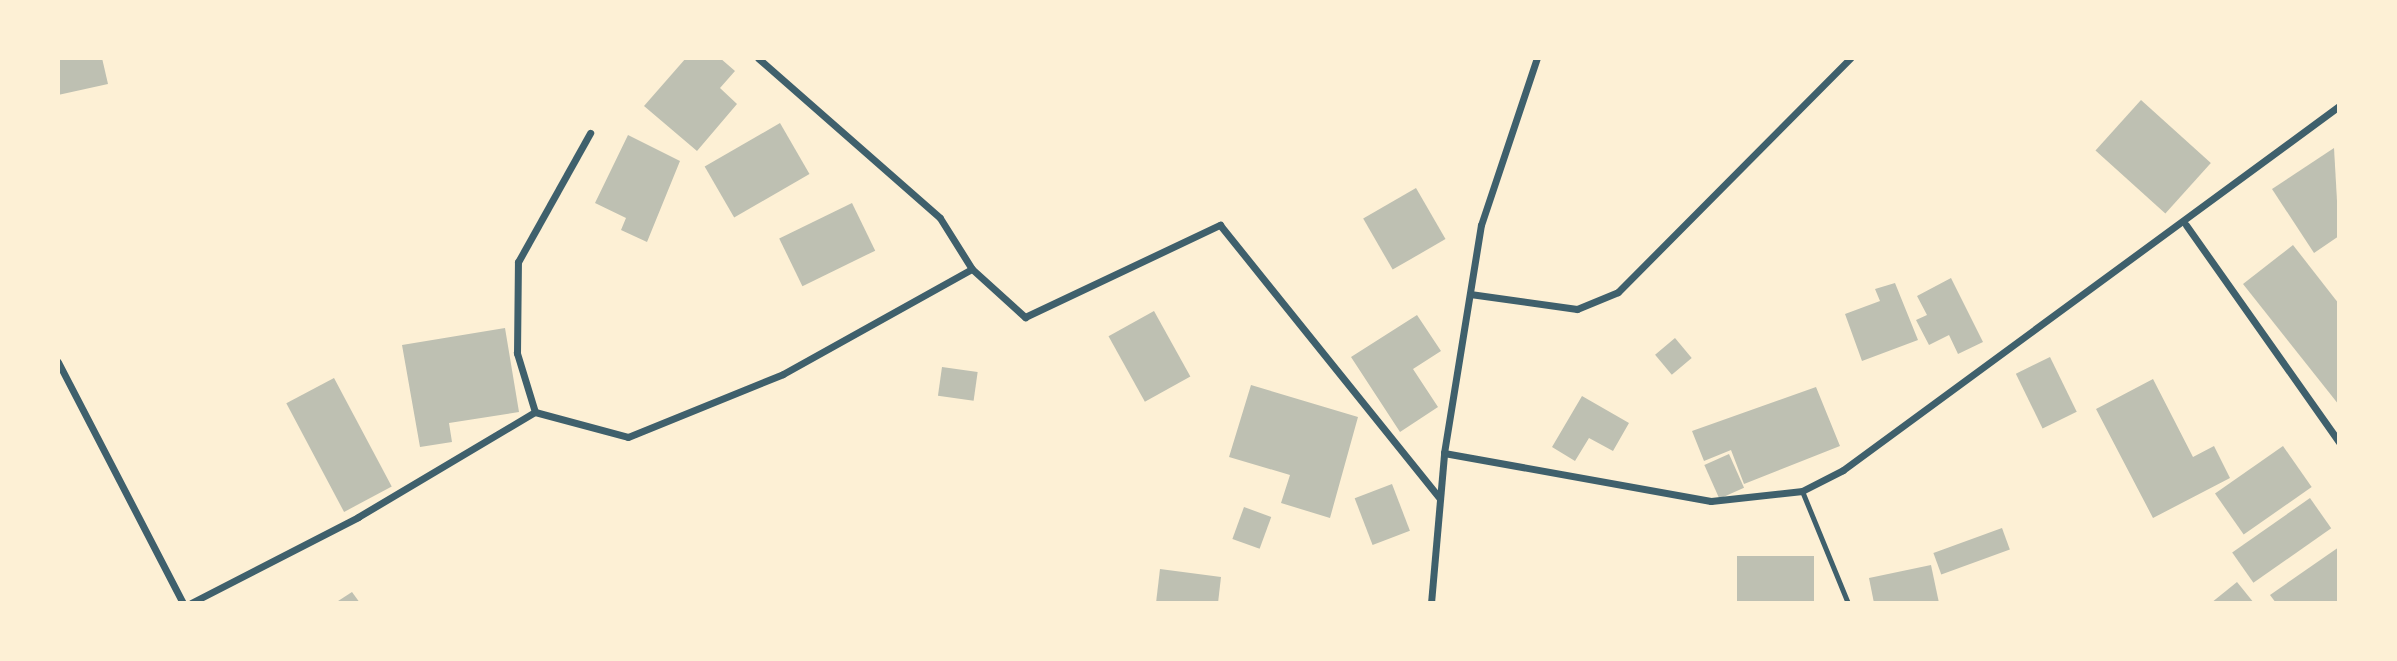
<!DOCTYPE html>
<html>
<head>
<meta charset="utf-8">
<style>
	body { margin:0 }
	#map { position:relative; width:2397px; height:661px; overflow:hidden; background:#fdf0d5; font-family:Manrope,sans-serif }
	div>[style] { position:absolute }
	.building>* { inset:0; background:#bec0b2; transform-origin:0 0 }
	.service>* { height:5px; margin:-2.5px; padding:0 2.5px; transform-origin:2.5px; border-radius:2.5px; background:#3f606c }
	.minor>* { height:7px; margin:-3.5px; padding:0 3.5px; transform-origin:3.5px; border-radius:3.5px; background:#3f606c }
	span { translate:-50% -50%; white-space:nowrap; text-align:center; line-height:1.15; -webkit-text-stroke:7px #fdf0d5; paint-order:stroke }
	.frame { position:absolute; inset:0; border:60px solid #fdf0d5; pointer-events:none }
</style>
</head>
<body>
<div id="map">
	<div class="building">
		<div style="clip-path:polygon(58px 58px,102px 58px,108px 84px,58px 95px)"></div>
		<div style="clip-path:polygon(686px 58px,720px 58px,735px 71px,720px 88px,737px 104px,697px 151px,644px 106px)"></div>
		<div style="left:2141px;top:100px;width:94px;height:68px;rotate:42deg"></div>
		<div style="left:780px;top:123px;width:59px;height:87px;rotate:60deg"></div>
		<div style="clip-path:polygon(628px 135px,680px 161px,647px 242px,621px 230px,626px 218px,595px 203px)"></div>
		<div style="clip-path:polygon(2334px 148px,2339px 236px,2314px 253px,2272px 189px)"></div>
		<div style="left:1416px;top:188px;width:59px;height:61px;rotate:60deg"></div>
		<div style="left:852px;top:203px;width:53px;height:81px;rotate:64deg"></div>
		<div style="clip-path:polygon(2293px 245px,2339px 304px,2339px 405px,2243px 284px)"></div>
		<div style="clip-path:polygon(1951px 278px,1983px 342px,1958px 354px,1949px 335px,1929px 345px,1916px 320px,1927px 315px,1917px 296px)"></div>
		<div style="clip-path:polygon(1895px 283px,1918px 340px,1862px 361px,1845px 314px,1880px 301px,1875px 289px)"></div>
		<div style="left:1154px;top:311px;width:75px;height:52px;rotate:61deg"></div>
		<div style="clip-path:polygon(1417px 315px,1441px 351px,1413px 369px,1438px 407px,1400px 432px,1351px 357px)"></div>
		<div style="clip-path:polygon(505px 328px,519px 412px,449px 423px,452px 442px,420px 447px,402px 345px)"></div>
		<div style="left:1675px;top:338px;width:26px;height:26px;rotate:50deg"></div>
		<div style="left:2050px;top:357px;width:61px;height:38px;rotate:64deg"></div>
		<div style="left:942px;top:367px;width:36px;height:29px;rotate:8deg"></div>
		<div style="left:334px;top:378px;width:123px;height:54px;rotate:62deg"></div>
		<div style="clip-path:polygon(2153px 379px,2193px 457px,2214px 446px,2230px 478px,2153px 518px,2096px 409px)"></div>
		<div style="clip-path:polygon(1251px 385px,1358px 417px,1330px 518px,1281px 503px,1290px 475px,1229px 457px)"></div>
		<div style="clip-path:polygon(1816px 387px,1840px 446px,1744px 484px,1731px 450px,1704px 461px,1692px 431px)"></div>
		<div style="clip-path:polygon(1582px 396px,1629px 423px,1613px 451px,1589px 438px,1575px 461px,1552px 447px)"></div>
		<div style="left:2283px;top:446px;width:50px;height:83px;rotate:55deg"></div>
		<div style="left:1729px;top:454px;width:37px;height:27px;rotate:66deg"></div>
		<div style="left:1392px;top:484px;width:50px;height:40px;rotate:69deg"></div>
		<div style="left:2310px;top:498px;width:37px;height:95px;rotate:55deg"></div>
		<div style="left:1244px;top:507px;width:29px;height:34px;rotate:20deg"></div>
		<div style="left:2002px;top:528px;width:23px;height:73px;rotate:70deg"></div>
		<div style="clip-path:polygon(2339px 547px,2339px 603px,2276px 603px,2270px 595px)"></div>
		<div style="left:1737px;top:556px;width:77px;height:47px"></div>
		<div style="clip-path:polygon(1931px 565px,1939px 603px,1874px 603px,1869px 578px)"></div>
		<div style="clip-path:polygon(1160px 569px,1221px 577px,1218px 603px,1156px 603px)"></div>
		<div style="clip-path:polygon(2237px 582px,2254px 603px,2211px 603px)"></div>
		<div style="clip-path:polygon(352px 592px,360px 603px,335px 603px)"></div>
	</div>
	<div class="service">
		<div style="left:1802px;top:491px;width:121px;rotate:67.7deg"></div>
	</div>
	<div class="minor">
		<div style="left:758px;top:58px;width:242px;rotate:41.3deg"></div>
		<div style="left:940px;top:218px;width:60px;rotate:57.9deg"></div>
		<div style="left:2186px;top:225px;width:266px;rotate:54.8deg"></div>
		<div style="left:1470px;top:294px;width:108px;rotate:8deg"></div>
		<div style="left:1577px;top:309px;width:44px;rotate:-22.5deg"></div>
		<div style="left:1618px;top:292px;width:330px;rotate:-45.2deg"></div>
		<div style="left:58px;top:362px;width:271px;rotate:62.6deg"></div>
		<div style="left:535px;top:412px;width:62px;rotate:-107deg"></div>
		<div style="left:517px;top:353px;width:91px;rotate:-89.4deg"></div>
		<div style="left:518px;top:262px;width:148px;rotate:-60.8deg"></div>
		<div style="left:1444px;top:453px;width:271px;rotate:10.2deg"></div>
		<div style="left:1711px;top:501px;width:92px;rotate:-6.3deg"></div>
		<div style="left:1802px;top:491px;width:46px;rotate:-27.1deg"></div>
		<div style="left:1843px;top:470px;width:615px;rotate:-36.27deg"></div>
		<div style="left:191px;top:603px;width:188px;rotate:-27.2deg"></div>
		<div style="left:358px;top:517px;width:206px;rotate:-30.7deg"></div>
		<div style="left:535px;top:412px;width:96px;rotate:15deg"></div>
		<div style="left:628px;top:437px;width:167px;rotate:-22.1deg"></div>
		<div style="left:783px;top:374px;width:216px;rotate:-29.1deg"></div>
		<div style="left:972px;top:269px;width:72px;rotate:42.2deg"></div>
		<div style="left:1025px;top:317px;width:216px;rotate:-25.3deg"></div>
		<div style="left:1220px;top:225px;width:351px;rotate:51.2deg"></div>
		<div style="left:1431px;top:603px;width:151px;rotate:-85deg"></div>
		<div style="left:1444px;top:453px;width:231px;rotate:-80.8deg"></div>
		<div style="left:1481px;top:225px;width:176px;rotate:-71.5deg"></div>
	</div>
	<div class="frame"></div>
</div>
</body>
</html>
